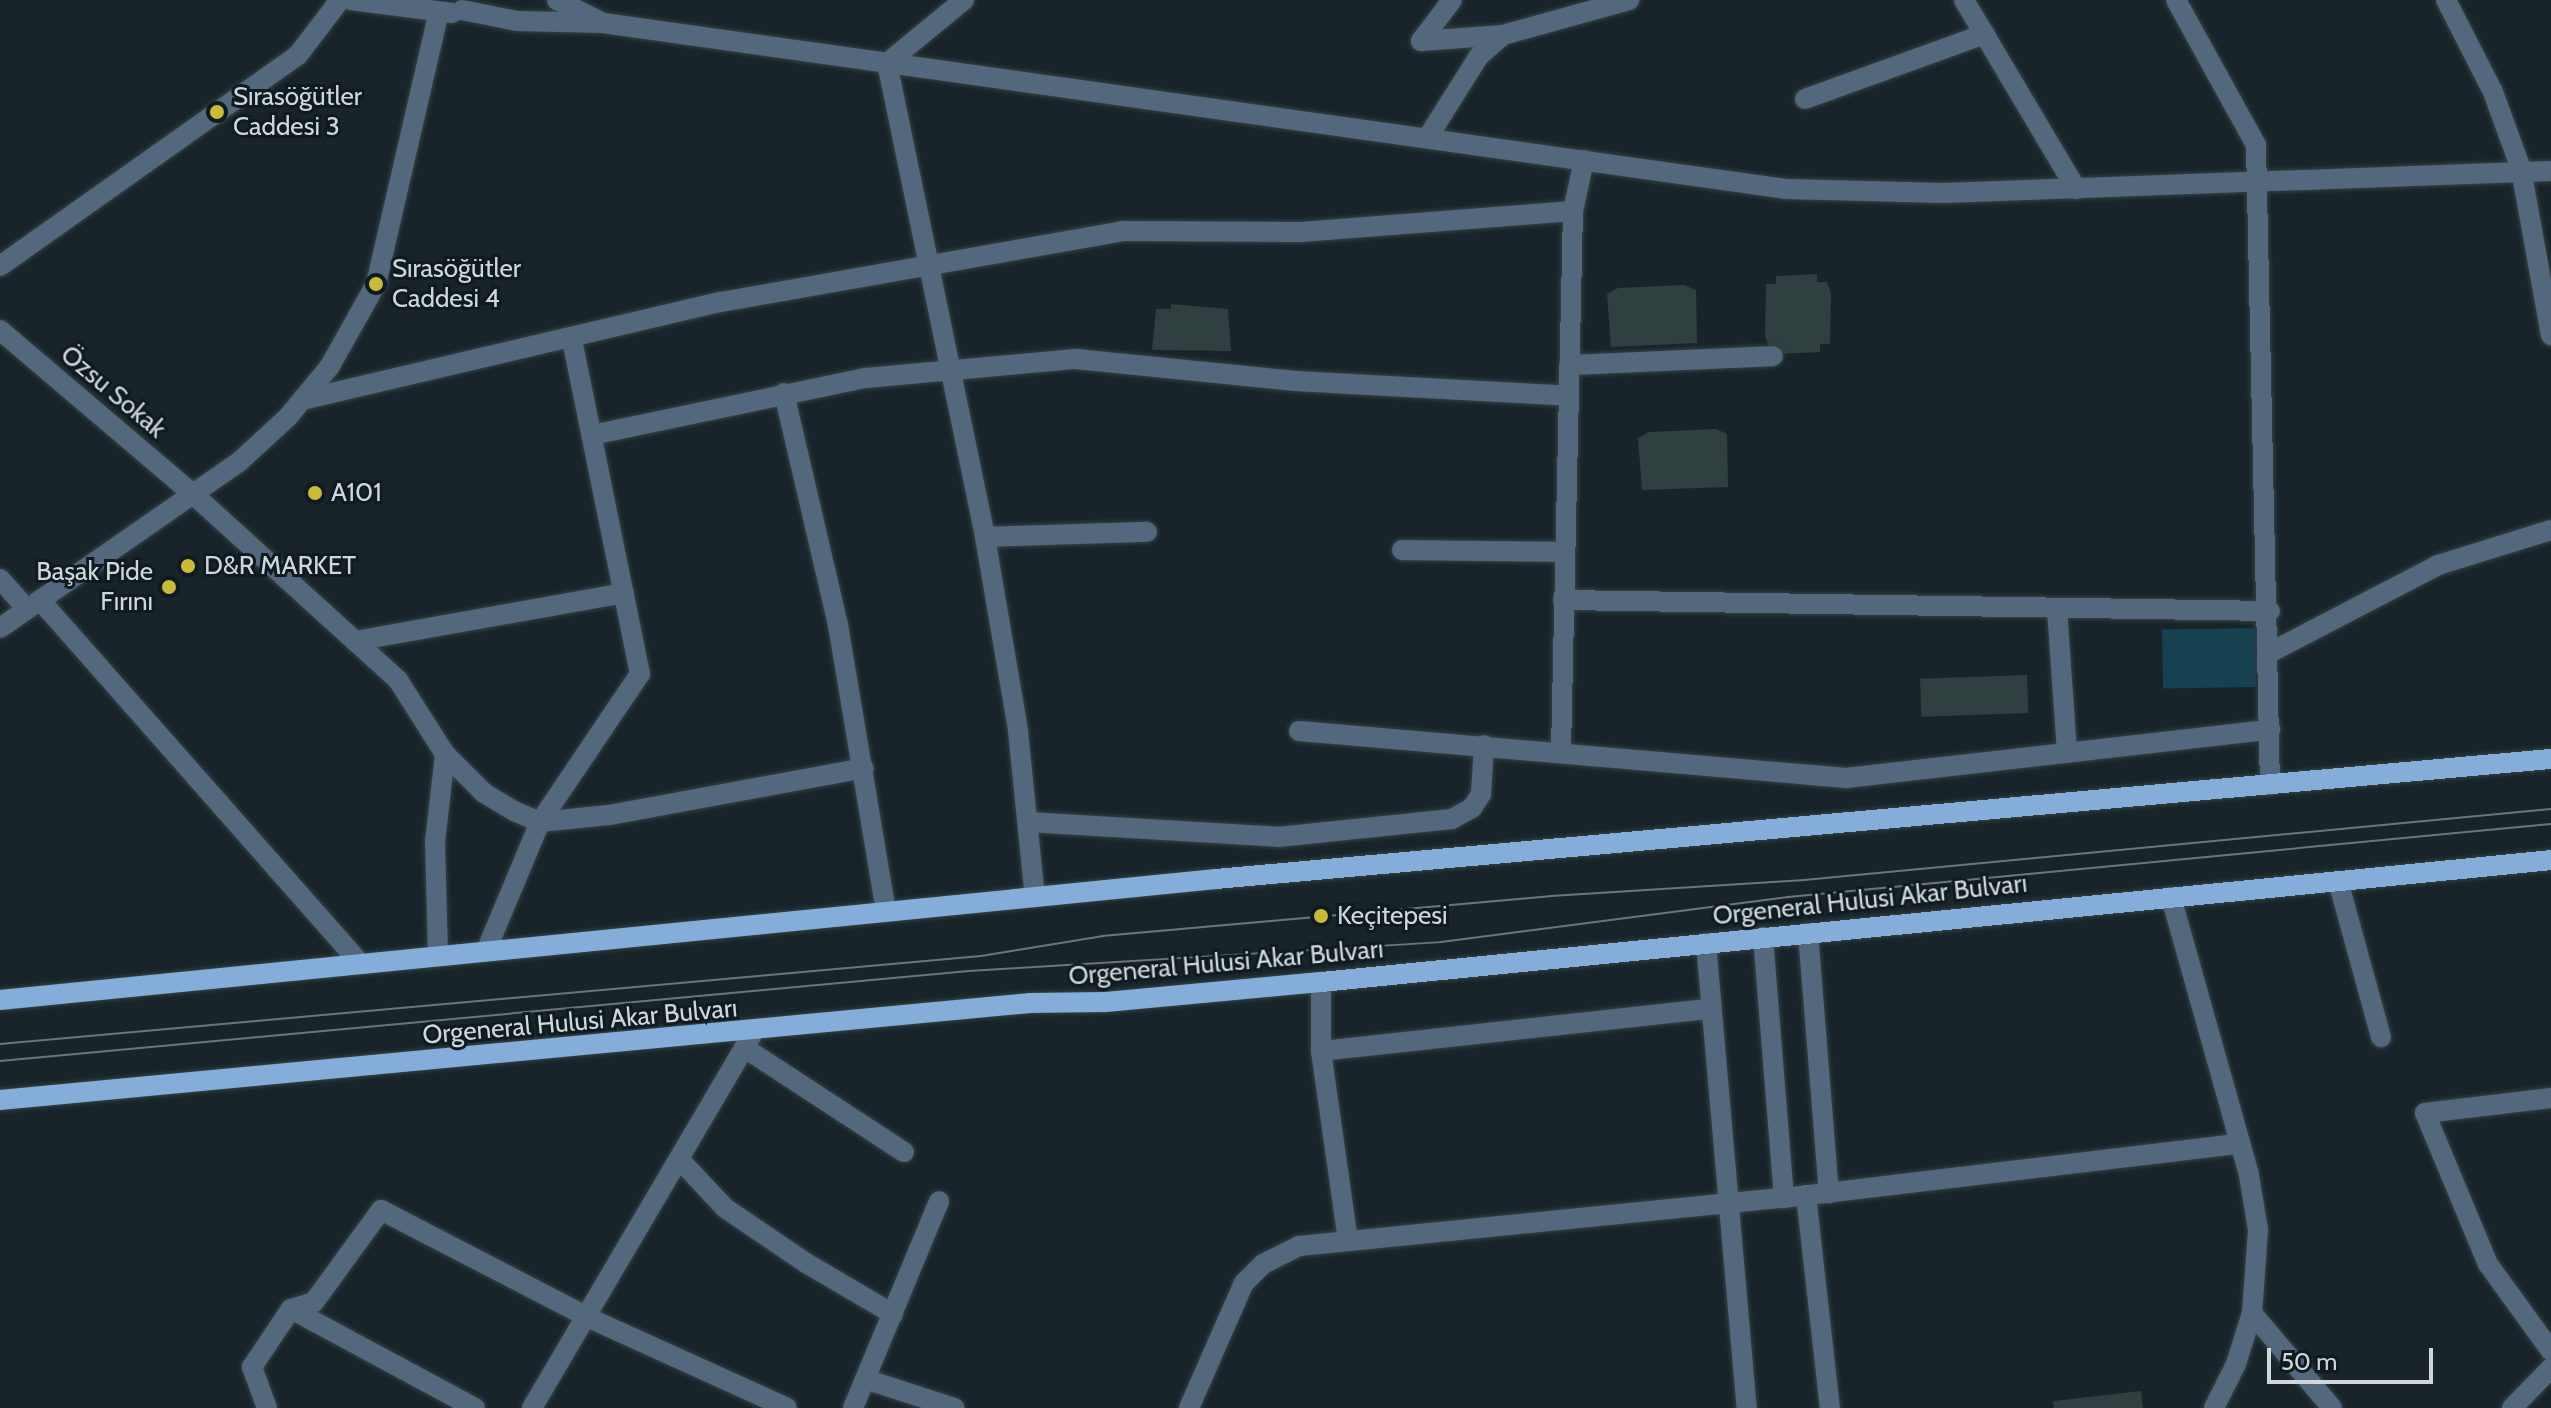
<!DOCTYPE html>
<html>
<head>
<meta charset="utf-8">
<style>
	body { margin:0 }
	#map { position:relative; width:2551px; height:1408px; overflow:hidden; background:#182429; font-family:Cabin,sans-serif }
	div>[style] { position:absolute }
	.green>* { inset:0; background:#154151; transform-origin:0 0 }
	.building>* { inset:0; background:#303f40; transform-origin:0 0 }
	.roads { filter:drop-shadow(0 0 2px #354145) drop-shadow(0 0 2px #354145) }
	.minor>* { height:20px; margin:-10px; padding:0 10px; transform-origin:10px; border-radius:10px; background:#54687d }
	.major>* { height:20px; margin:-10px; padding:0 10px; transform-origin:10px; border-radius:10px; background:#84add9 }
	.tram>* { height:2px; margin:-1px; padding:0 1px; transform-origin:1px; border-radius:1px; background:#6c767a }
	.dots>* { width:22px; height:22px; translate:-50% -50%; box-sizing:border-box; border:4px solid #0f1b20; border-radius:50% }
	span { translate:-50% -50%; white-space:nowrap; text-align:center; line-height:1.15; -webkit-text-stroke:6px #0f1b20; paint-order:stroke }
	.poi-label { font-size:26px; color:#cfd7da }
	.left { translate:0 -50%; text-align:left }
	.right { translate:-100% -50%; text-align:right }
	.street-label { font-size:26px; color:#cfd7da }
	.scale { position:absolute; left:2267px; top:1348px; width:166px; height:36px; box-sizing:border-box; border:4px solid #cfd7da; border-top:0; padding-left:10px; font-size:24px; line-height:28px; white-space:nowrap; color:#cfd7da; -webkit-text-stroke:6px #0f1b20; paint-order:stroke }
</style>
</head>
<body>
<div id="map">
	<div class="green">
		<div style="left:2255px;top:628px;width:59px;height:93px;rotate:89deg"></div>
	</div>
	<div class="building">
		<div style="clip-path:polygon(1817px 274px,1817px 282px,1827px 282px,1831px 293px,1830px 344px,1820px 344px,1820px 352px,1779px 354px,1779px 346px,1769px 347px,1765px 336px,1766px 284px,1776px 284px,1776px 276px)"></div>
		<div style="clip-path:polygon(1684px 285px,1696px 290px,1697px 343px,1611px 347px,1607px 294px,1618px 288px)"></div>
		<div style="clip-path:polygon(1171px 304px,1228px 309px,1231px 351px,1152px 350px,1156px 309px,1171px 309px)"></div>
		<div style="clip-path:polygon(1716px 429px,1727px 434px,1728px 487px,1642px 490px,1638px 438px,1649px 432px)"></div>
		<div style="left:2027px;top:675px;width:38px;height:107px;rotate:88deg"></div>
		<div style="clip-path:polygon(2141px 1391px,2143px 1408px,2054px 1408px,2053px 1401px)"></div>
	</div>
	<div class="roads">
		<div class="minor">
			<div style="left:351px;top:0;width:102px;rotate:7.3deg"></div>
			<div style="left:557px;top:0;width:47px;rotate:26.6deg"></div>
			<div style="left:964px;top:0;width:99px;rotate:140.7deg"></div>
			<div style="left:887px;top:63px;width:484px;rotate:78.3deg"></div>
			<div style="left:985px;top:537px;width:197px;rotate:80.3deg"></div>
			<div style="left:1018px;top:731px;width:167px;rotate:84.2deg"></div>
			<div style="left:1964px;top:0;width:220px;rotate:59.3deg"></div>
			<div style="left:2176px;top:0;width:166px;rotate:61.1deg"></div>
			<div style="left:2256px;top:145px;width:640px;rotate:88.75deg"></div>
			<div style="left:2446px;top:0;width:103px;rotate:62.9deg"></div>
			<div style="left:2493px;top:92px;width:82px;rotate:70deg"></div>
			<div style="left:2521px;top:169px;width:169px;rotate:79.8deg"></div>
			<div style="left:462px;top:10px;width:56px;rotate:11.3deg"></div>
			<div style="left:517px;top:21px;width:86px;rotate:1.3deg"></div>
			<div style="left:603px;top:23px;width:1194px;rotate:7.99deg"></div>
			<div style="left:1785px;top:189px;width:159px;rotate:1.4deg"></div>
			<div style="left:1944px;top:193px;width:607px;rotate:-2.08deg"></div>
			<div style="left:1421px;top:41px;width:82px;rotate:-4.2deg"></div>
			<div style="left:1421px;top:41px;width:51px;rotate:-52.9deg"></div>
			<div style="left:1805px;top:99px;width:191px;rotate:-19.9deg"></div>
			<div style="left:1428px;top:137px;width:96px;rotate:-57.8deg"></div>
			<div style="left:1479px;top:56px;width:32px;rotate:-41deg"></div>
			<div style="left:1503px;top:35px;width:131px;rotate:-15.5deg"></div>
			<div style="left:0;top:266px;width:365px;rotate:-35.3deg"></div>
			<div style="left:298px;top:55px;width:69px;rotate:-52.6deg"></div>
			<div style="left:0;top:330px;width:253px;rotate:40.4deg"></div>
			<div style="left:193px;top:494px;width:277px;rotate:42.2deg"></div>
			<div style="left:398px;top:680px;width:88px;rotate:57.6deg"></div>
			<div style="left:445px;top:754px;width:55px;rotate:45deg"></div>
			<div style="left:484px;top:793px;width:35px;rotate:31deg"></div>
			<div style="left:514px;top:811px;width:28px;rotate:23deg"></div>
			<div style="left:540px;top:822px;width:69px;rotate:-5.8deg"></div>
			<div style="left:609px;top:815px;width:259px;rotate:-10.4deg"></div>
			<div style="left:1569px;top:365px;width:204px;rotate:-2.5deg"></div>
			<div style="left:784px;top:393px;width:238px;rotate:76.9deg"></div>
			<div style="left:838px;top:625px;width:291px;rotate:80.5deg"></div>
			<div style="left:302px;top:400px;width:430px;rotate:-13.2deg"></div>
			<div style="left:721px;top:302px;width:407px;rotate:-10deg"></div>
			<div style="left:1122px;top:231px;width:179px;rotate:0.3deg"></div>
			<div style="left:1301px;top:232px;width:273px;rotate:-4.4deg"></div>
			<div style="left:1573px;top:211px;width:52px;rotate:-77.8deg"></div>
			<div style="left:592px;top:435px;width:280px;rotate:-11.8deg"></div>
			<div style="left:866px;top:378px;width:211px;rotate:-5.2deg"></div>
			<div style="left:1076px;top:359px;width:221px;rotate:5.7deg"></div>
			<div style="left:1296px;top:381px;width:273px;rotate:3.1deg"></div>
			<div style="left:985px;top:537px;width:162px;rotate:-1.8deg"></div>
			<div style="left:1402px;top:550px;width:163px;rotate:0.7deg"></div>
			<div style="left:0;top:579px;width:40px;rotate:48deg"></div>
			<div style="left:40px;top:600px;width:485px;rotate:48.6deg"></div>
			<div style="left:1563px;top:600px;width:707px;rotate:0.89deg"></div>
			<div style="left:2057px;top:609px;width:143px;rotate:86deg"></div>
			<div style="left:0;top:628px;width:291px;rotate:-34.8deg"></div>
			<div style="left:239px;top:462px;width:67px;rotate:-42.6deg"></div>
			<div style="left:288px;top:417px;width:66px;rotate:-50.5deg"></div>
			<div style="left:330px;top:366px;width:94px;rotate:-60.7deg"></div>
			<div style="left:376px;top:284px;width:279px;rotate:-77deg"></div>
			<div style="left:355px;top:641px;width:273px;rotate:-10.1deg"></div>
			<div style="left:2271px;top:652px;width:188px;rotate:-27.5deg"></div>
			<div style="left:2438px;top:565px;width:118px;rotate:-17.2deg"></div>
			<div style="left:1299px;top:731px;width:549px;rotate:4.91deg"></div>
			<div style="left:1846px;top:778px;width:427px;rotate:-6.5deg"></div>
			<div style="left:1561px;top:751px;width:540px;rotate:-88.73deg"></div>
			<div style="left:1028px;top:822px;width:250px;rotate:3.4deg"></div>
			<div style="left:1278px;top:837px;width:175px;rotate:-5.9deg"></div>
			<div style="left:1452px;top:819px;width:23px;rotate:-29deg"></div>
			<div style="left:1472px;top:808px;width:17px;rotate:-57deg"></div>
			<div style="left:1481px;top:794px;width:49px;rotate:-86.5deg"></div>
			<div style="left:2338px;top:881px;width:162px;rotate:74.6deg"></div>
			<div style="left:2171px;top:897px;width:289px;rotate:74.3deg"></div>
			<div style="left:2249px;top:1175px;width:56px;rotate:80.7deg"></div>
			<div style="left:2258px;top:1230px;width:83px;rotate:94.1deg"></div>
			<div style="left:2252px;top:1313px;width:53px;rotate:107.4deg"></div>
			<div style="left:2236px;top:1364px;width:49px;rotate:116.6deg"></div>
			<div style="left:1808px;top:933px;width:261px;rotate:85.4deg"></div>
			<div style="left:1763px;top:937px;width:262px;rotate:85.4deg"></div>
			<div style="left:1706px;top:943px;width:467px;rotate:85deg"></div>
			<div style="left:486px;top:951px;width:140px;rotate:-67.3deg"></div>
			<div style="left:540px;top:822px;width:179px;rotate:-56deg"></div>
			<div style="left:640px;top:674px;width:341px;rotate:-101.5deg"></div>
			<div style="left:438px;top:956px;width:114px;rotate:-91.5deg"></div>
			<div style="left:435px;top:842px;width:89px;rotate:-83.5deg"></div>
			<div style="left:1321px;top:982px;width:69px;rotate:90deg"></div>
			<div style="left:1321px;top:1051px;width:191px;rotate:81.9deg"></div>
			<div style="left:745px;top:1048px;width:190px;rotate:33.2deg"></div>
			<div style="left:1321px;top:1051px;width:390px;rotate:-6.2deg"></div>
			<div style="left:2551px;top:1098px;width:127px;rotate:173.2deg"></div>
			<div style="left:2425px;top:1113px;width:164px;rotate:67.4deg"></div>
			<div style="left:2488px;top:1264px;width:107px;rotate:54.1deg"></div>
			<div style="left:680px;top:1160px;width:66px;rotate:46.8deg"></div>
			<div style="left:725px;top:1208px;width:98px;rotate:34.2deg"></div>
			<div style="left:806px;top:1263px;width:101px;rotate:30.4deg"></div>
			<div style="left:1806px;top:1195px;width:214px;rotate:83.6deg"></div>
			<div style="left:291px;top:1309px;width:209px;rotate:28.3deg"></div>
			<div style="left:2252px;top:1313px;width:124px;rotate:49.9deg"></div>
			<div style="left:865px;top:1379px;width:94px;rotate:18deg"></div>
			<div style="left:267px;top:1408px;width:44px;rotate:-110.1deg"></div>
			<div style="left:252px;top:1367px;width:70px;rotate:-56.1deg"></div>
			<div style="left:291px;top:1309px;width:24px;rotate:-17deg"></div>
			<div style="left:314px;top:1302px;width:114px;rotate:-53.9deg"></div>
			<div style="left:381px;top:1210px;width:234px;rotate:27.4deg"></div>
			<div style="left:589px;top:1318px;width:217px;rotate:24.4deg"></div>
			<div style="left:532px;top:1408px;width:438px;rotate:-59.5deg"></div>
			<div style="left:853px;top:1408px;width:224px;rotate:-67.4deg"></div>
			<div style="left:1189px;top:1408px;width:137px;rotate:-66.3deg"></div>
			<div style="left:1244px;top:1283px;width:27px;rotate:-45deg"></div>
			<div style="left:1263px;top:1264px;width:40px;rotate:-26.6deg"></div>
			<div style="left:1299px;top:1246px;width:487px;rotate:-5.7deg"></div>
			<div style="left:1784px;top:1198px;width:459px;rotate:-6.8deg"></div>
			<div style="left:2512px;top:1408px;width:56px;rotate:-45.7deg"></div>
		</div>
		<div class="major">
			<div style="left:0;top:1000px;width:1222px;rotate:-5.68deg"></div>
			<div style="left:1216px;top:879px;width:1340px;rotate:-5.14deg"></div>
			<div style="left:0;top:1100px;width:1035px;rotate:-5.38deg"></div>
			<div style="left:1030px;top:1003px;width:75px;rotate:-0.8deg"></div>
			<div style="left:1105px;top:1002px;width:217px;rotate:-5.3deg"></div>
			<div style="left:1321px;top:982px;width:1236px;rotate:-5.66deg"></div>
		</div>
	</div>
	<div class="tram">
		<div style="left:0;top:1044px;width:985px;rotate:-5.13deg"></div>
		<div style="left:981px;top:956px;width:124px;rotate:-9.3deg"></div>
		<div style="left:1103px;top:936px;width:450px;rotate:-5.1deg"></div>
		<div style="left:1551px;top:896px;width:254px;rotate:-3.6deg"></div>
		<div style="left:1804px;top:880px;width:750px;rotate:-5.43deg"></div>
		<div style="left:0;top:1061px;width:973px;rotate:-5.31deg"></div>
		<div style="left:969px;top:971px;width:473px;rotate:-3.5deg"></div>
		<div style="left:1441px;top:942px;width:350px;rotate:-7.4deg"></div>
		<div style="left:1788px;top:897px;width:766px;rotate:-5.47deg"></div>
	</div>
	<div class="dots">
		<div style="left:217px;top:112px;background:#cbb939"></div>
		<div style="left:376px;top:284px;background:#cbb939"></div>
		<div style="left:315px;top:493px;background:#cbb939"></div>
		<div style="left:188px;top:566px;background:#cbb939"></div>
		<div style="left:169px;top:587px;background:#cbb939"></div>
		<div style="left:1321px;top:916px;background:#cbb939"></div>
	</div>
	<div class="poi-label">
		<span class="left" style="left:233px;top:112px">Sırasöğütler<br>Caddesi 3</span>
		<span class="left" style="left:392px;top:284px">Sırasöğütler<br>Caddesi 4</span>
		<span class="left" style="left:331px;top:493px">A101</span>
		<span class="left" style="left:204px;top:566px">D&amp;R MARKET</span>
		<span class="right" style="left:153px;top:587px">Başak Pide<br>Fırını</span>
		<span class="left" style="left:1337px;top:916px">Keçitepesi</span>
	</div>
	<div class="street-label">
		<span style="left:113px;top:392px;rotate:40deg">Özsu Sokak</span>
		<span style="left:1870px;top:900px;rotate:-6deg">Orgeneral Hulusi Akar Bulvarı</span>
		<span style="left:1226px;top:963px;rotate:-5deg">Orgeneral Hulusi Akar Bulvarı</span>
		<span style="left:580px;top:1022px;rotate:-5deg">Orgeneral Hulusi Akar Bulvarı</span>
	</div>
	<div class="scale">50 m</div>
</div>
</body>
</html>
